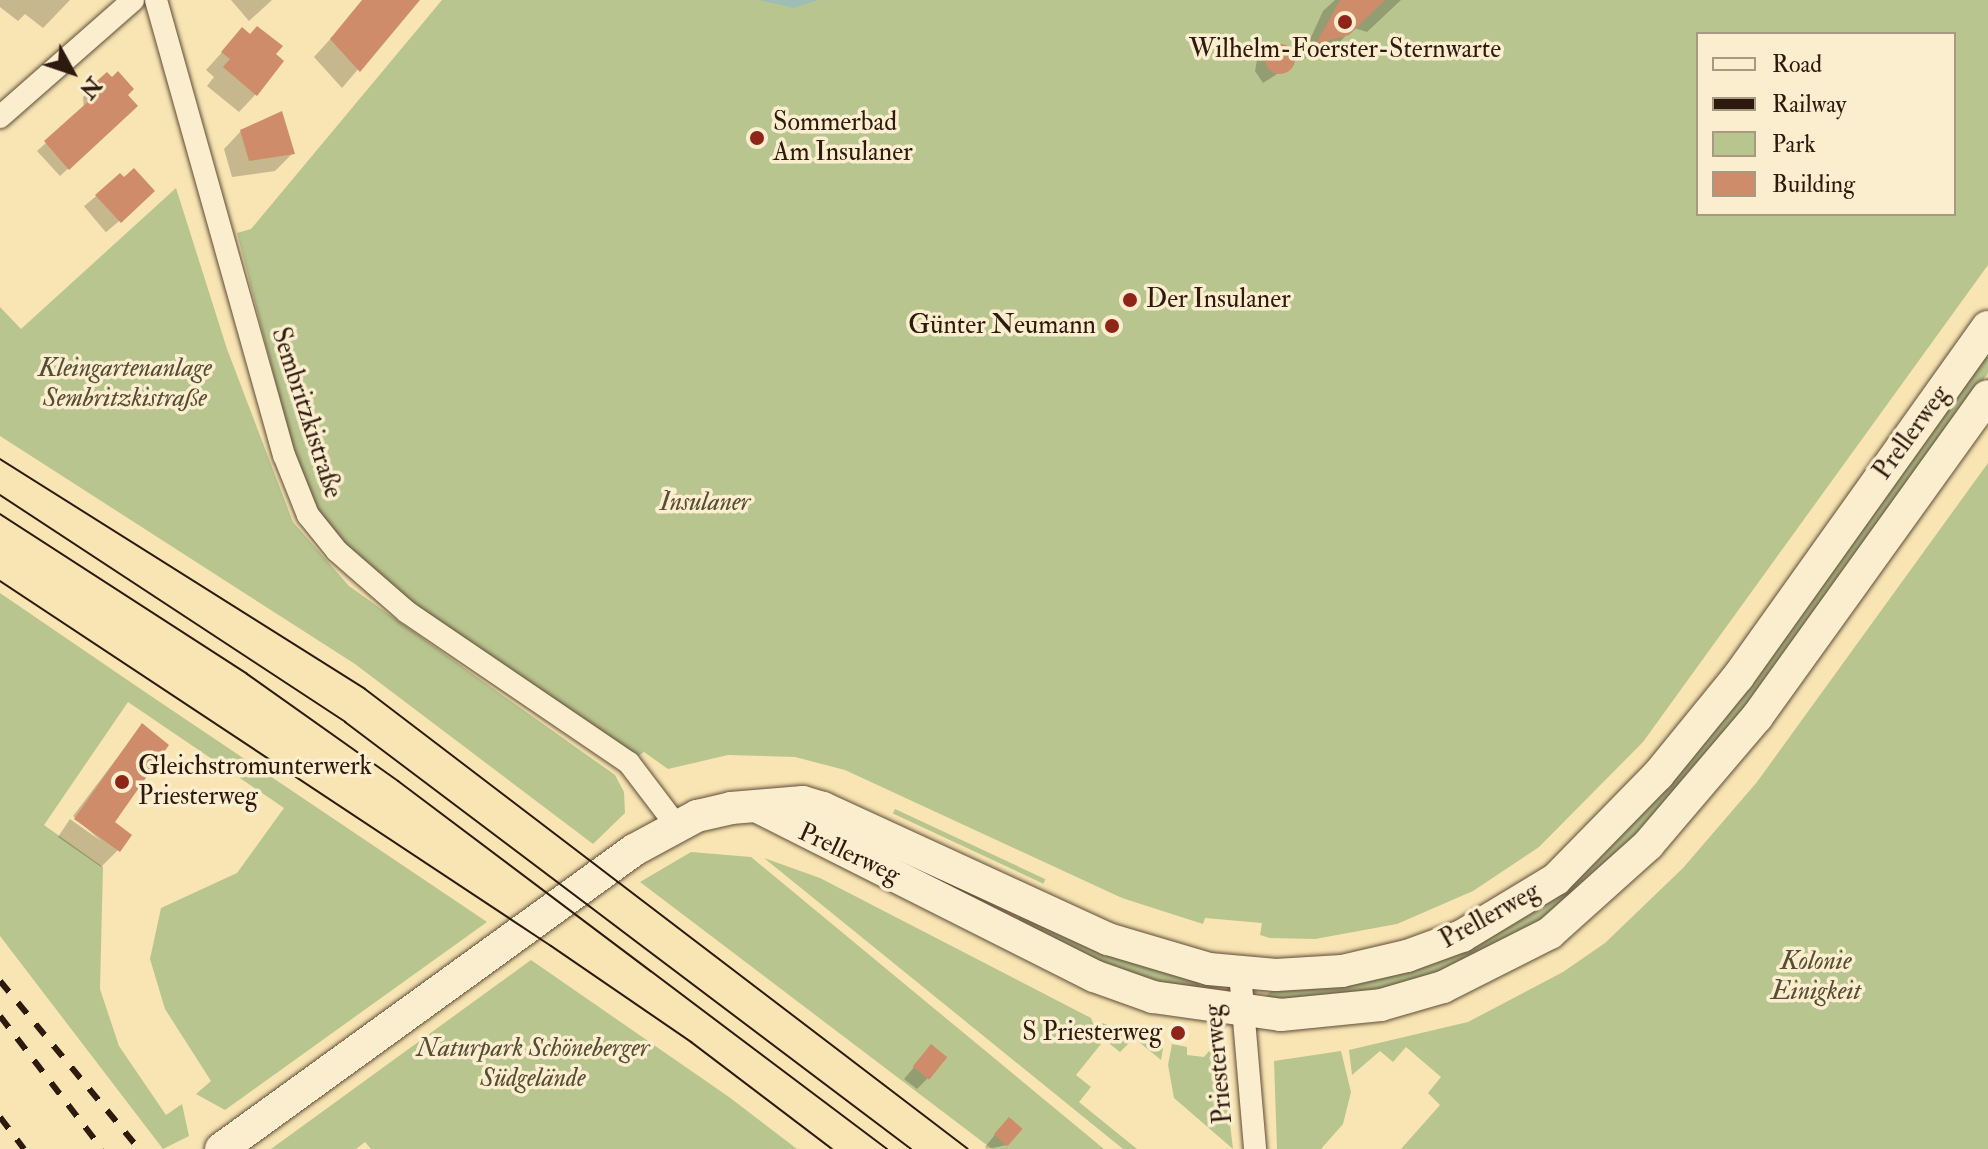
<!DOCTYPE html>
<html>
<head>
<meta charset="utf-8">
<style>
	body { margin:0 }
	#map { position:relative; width:1988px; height:1149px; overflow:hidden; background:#f8e5b3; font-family:"IM FELL Double Pica",serif }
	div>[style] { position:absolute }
	.green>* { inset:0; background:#b9c58f; transform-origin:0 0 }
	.water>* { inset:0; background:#a0bdb5 }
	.shadow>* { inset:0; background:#0003; transform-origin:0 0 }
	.building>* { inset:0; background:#ce8c6a; transform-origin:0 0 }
	.round { border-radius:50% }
	.roads { filter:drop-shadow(0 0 2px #604c37) drop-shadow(0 0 2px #604c37) }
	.minor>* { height:22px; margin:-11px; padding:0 11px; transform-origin:11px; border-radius:11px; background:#faeece }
	.secondary>* { height:32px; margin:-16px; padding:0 16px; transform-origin:16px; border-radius:16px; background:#faeece }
	.tram>* { height:2px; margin:-1px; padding:0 1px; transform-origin:1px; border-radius:1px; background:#2d190e }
	.rail>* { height:6px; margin-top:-3px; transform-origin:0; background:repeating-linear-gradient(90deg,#2d190e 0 14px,transparent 0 28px) }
	.dots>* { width:22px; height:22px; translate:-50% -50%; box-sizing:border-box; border:4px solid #faeece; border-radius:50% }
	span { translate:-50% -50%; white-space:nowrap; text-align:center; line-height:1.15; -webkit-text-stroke:7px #faeece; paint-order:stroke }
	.poi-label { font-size:26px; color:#2d190e }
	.left { translate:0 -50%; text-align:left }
	.right { translate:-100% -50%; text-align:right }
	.park-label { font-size:26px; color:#574d35; font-style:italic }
	.street-label { font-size:26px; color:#2d190e }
	.legend { position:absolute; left:1696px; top:32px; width:260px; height:184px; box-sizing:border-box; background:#faeece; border:2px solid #a89981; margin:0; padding:10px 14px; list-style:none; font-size:24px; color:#2d190e }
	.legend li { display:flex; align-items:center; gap:16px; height:40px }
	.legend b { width:40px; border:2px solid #a89981 }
	.north { position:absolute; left:32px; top:32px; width:80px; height:80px; -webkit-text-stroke:6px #faeece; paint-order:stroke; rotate:130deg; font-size:22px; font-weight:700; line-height:32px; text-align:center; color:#2d190e }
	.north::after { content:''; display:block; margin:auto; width:28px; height:36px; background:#2d190e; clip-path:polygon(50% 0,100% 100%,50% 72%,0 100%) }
</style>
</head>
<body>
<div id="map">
	<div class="green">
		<div style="clip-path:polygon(evenodd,442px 0,1988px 0,1988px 265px,1643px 742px,1539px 847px,1473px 891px,1397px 924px,1315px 939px,1270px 938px,1260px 935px,1262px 923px,1205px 918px,1203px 924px,1122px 898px,845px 770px,795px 757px,728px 755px,668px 769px,644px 752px,637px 757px,400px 596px,345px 546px,316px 510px,297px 465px,237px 233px,251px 229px,442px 0,1698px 34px,1954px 34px,1954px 214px,1698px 214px,1698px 34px)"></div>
		<div style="clip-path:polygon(176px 188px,227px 349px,293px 522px,349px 586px,615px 775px,624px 792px,625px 813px,593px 844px,355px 664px,0 436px,0 307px,21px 329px)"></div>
		<div style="clip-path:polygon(1988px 350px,1988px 373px,1758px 693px,1632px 843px,1532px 928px,1444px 972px,1375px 992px,1262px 1001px,1273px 988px,1458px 953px,1546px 903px,1594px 863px,1673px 778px)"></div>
		<div style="clip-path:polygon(1988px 463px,1988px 1149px,1401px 1149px,1440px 1105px,1428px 1093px,1441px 1077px,1406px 1047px,1393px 1062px,1380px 1051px,1352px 1075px,1349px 1050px,1468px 1022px,1563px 972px,1605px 943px,1683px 868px,1757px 782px)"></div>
		<div style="clip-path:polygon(0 593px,145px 692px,487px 922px,225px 1110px,196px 1094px,211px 1081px,165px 1009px,150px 959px,161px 908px,237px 873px,284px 808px,128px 702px,44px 825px,103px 867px,100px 989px,119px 1046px,166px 1115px,182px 1104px,189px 1136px,163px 1149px,0 936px)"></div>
		<div style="left:895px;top:809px;width:166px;height:5px;rotate:25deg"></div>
		<div style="clip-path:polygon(691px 852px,751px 857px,1104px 1149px,992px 1149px,640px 882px)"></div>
		<div style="clip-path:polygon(764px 858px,820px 878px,1091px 1018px,1101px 1044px,1076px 1075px,1091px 1087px,1079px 1102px,1137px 1149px,1123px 1149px)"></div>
		<div style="clip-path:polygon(1021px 914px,1122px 959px,1199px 981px,1200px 993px,1105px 966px,1017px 923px)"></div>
		<div style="clip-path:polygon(531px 960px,729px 1097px,797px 1149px,371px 1149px,365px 1142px,356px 1149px,271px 1149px)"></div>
		<div style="clip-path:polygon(1102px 1023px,1164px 1042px,1161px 1060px,1134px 1038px,1120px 1052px,1105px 1040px)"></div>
		<div style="clip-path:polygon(1172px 1044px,1187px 1047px,1187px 1055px,1204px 1057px,1210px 1050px,1223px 1065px,1233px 1149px,1174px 1098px,1168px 1065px)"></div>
		<div style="clip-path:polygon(1341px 1051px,1351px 1092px,1343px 1124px,1321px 1149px,1277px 1149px,1274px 1061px)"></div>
	</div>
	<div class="water">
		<div style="clip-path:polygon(759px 0,818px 0,794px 8px)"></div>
	</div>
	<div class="shadow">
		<div style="clip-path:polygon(0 0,70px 0,43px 28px,25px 14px,18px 21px,0 7px)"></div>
		<div style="clip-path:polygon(231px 0,272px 0,249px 21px)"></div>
		<div style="clip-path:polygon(362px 0,417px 0,342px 88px,314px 57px,351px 16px,372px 8px)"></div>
		<div style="clip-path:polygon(1335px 0,1401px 0,1367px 32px,1354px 28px,1329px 52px,1301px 59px,1323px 11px)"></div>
		<div style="clip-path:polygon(242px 30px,256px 94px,239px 112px,207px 86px,214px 77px,206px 70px)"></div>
		<div style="clip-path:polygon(1279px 45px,1290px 52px,1294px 63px,1263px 83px,1255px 71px,1257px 60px)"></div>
		<div style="clip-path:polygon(92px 88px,125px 95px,127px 114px,60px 176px,37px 151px,84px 109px,83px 97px)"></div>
		<div style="clip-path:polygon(241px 131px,292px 154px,275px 171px,232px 177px,224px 149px)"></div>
		<div style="left:120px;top:176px;width:34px;height:47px;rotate:50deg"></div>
		<div style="clip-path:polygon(142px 725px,112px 823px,118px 850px,101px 867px,58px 837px,70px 819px,101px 841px,73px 816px)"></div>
		<div style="clip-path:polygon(931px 1047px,928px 1078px,917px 1089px,904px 1079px)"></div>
		<div style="clip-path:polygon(998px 1131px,1007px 1145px,987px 1149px,985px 1147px)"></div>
	</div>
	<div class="building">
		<div style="clip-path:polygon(362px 0,420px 0,360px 72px,330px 39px)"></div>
		<div style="clip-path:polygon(1340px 0,1385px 0,1349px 35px,1316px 44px)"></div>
		<div style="clip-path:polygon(257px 26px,283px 46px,276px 54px,284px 61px,257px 96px,223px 67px,230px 59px,221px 52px,242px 27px,250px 34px)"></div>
		<div class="round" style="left:1265px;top:44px;width:30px;height:30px"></div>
		<div style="clip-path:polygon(118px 71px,134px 89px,128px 95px,138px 106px,69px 170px,44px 141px,91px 99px,90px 87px,107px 72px,112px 77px)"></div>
		<div style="clip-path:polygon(282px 111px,295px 154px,249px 161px,240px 130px)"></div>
		<div style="clip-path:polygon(134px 168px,155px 191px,121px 223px,95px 195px,120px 173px,124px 177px)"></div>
		<div style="clip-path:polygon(142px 723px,169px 745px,115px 822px,132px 835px,120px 852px,74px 819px)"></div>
		<div style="left:931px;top:1044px;width:21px;height:29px;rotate:39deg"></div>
		<div style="left:1009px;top:1117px;width:18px;height:23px;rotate:41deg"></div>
	</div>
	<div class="roads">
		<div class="minor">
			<div style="left:156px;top:0;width:473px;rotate:74.3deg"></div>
			<div style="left:284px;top:455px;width:65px;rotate:68.2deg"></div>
			<div style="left:308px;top:515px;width:46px;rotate:51.1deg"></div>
			<div style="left:337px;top:551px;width:93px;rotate:41.1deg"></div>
			<div style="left:407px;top:612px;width:268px;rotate:34.2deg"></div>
			<div style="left:629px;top:763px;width:78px;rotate:52.8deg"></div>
			<div style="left:0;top:117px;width:177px;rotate:-41.3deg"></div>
			<div style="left:1240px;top:973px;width:177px;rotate:85.1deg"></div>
		</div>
		<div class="secondary">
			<div style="left:758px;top:807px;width:376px;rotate:26.7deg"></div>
			<div style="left:1094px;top:976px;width:63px;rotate:19.6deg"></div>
			<div style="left:1153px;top:997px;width:129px;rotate:8deg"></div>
			<div style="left:1281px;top:1015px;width:100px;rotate:-5.7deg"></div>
			<div style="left:1381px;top:1005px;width:65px;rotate:-16.2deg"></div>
			<div style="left:1443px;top:987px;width:120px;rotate:-26.8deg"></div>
			<div style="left:1550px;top:933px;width:132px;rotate:-41.9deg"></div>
			<div style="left:1648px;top:845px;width:168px;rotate:-49.6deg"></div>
			<div style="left:1757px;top:717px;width:395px;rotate:-54.3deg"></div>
			<div style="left:221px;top:1149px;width:510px;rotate:-35.9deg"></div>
			<div style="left:634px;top:850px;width:72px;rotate:-28.4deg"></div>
			<div style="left:697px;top:816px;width:35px;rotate:-13deg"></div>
			<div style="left:731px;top:808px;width:72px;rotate:-4.8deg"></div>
			<div style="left:803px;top:802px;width:21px;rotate:17deg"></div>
			<div style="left:823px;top:808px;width:314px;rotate:24.7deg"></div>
			<div style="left:1108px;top:939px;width:105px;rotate:16.5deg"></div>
			<div style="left:1209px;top:969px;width:67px;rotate:5.1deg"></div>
			<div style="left:1276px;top:975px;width:66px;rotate:-3.5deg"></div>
			<div style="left:1342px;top:971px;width:67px;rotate:-13deg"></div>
			<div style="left:1407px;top:956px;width:59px;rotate:-20deg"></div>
			<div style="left:1462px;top:936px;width:110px;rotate:-31.2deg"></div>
			<div style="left:1556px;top:879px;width:146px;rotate:-45.6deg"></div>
			<div style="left:1658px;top:775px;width:127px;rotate:-50.8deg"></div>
			<div style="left:1738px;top:677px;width:430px;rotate:-54.5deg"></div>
		</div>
	</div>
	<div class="tram">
		<div style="left:0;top:459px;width:431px;rotate:32.2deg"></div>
		<div style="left:365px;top:689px;width:758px;rotate:37.34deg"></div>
		<div style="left:0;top:495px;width:413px;rotate:33.3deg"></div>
		<div style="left:345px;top:722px;width:709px;rotate:37.03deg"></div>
		<div style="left:0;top:514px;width:294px;rotate:32.9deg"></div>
		<div style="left:247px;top:674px;width:185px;rotate:35.3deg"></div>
		<div style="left:398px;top:781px;width:612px;rotate:36.96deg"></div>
		<div style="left:0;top:581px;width:661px;rotate:33.52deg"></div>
		<div style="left:551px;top:946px;width:170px;rotate:34.4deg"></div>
		<div style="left:691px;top:1042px;width:177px;rotate:37.2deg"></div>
	</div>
	<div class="rail">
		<div style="left:0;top:981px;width:218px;rotate:50.4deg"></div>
		<div style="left:0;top:1016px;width:168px;rotate:52.5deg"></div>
		<div style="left:0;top:1117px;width:40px;rotate:53deg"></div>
	</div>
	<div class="dots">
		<div style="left:1345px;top:22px;background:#8f2418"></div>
		<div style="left:757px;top:138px;background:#8f2418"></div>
		<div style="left:1130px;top:300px;background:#8f2418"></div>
		<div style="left:1112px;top:326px;background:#8f2418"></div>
		<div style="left:122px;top:782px;background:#8f2418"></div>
		<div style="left:1178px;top:1033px;background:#8f2418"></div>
	</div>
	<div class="poi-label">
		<span style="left:1345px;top:50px">Wilhelm-Foerster-Sternwarte</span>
		<span class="left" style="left:773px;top:138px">Sommerbad<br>Am Insulaner</span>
		<span class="left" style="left:1146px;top:300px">Der Insulaner</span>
		<span class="right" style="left:1096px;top:326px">Günter Neumann</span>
		<span class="left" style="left:138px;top:782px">Gleichstromunterwerk<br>Priesterweg</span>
		<span class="right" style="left:1162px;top:1033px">S Priesterweg</span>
	</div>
	<div class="park-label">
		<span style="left:125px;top:384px">Kleingartenanlage<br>Sembritzkistraße</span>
		<span style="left:705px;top:503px">Insulaner</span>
		<span style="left:1816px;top:977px">Kolonie<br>Einigkeit</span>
		<span style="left:533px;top:1064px">Naturpark Schöneberger<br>Südgelände</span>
	</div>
	<div class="street-label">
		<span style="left:306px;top:413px;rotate:72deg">Sembritzkistraße</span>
		<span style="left:1912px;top:433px;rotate:-54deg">Prellerweg</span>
		<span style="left:849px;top:854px;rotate:25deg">Prellerweg</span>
		<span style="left:1490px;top:916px;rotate:-29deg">Prellerweg</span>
		<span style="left:1219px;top:1064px;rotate:-95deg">Priesterweg</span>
	</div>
	<ul class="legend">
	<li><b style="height:10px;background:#faeece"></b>Road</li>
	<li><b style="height:10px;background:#2d190e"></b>Railway</li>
	<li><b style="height:22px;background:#b9c58f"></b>Park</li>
	<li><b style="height:22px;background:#ce8c6a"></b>Building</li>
	</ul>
	<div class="north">N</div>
</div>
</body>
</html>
